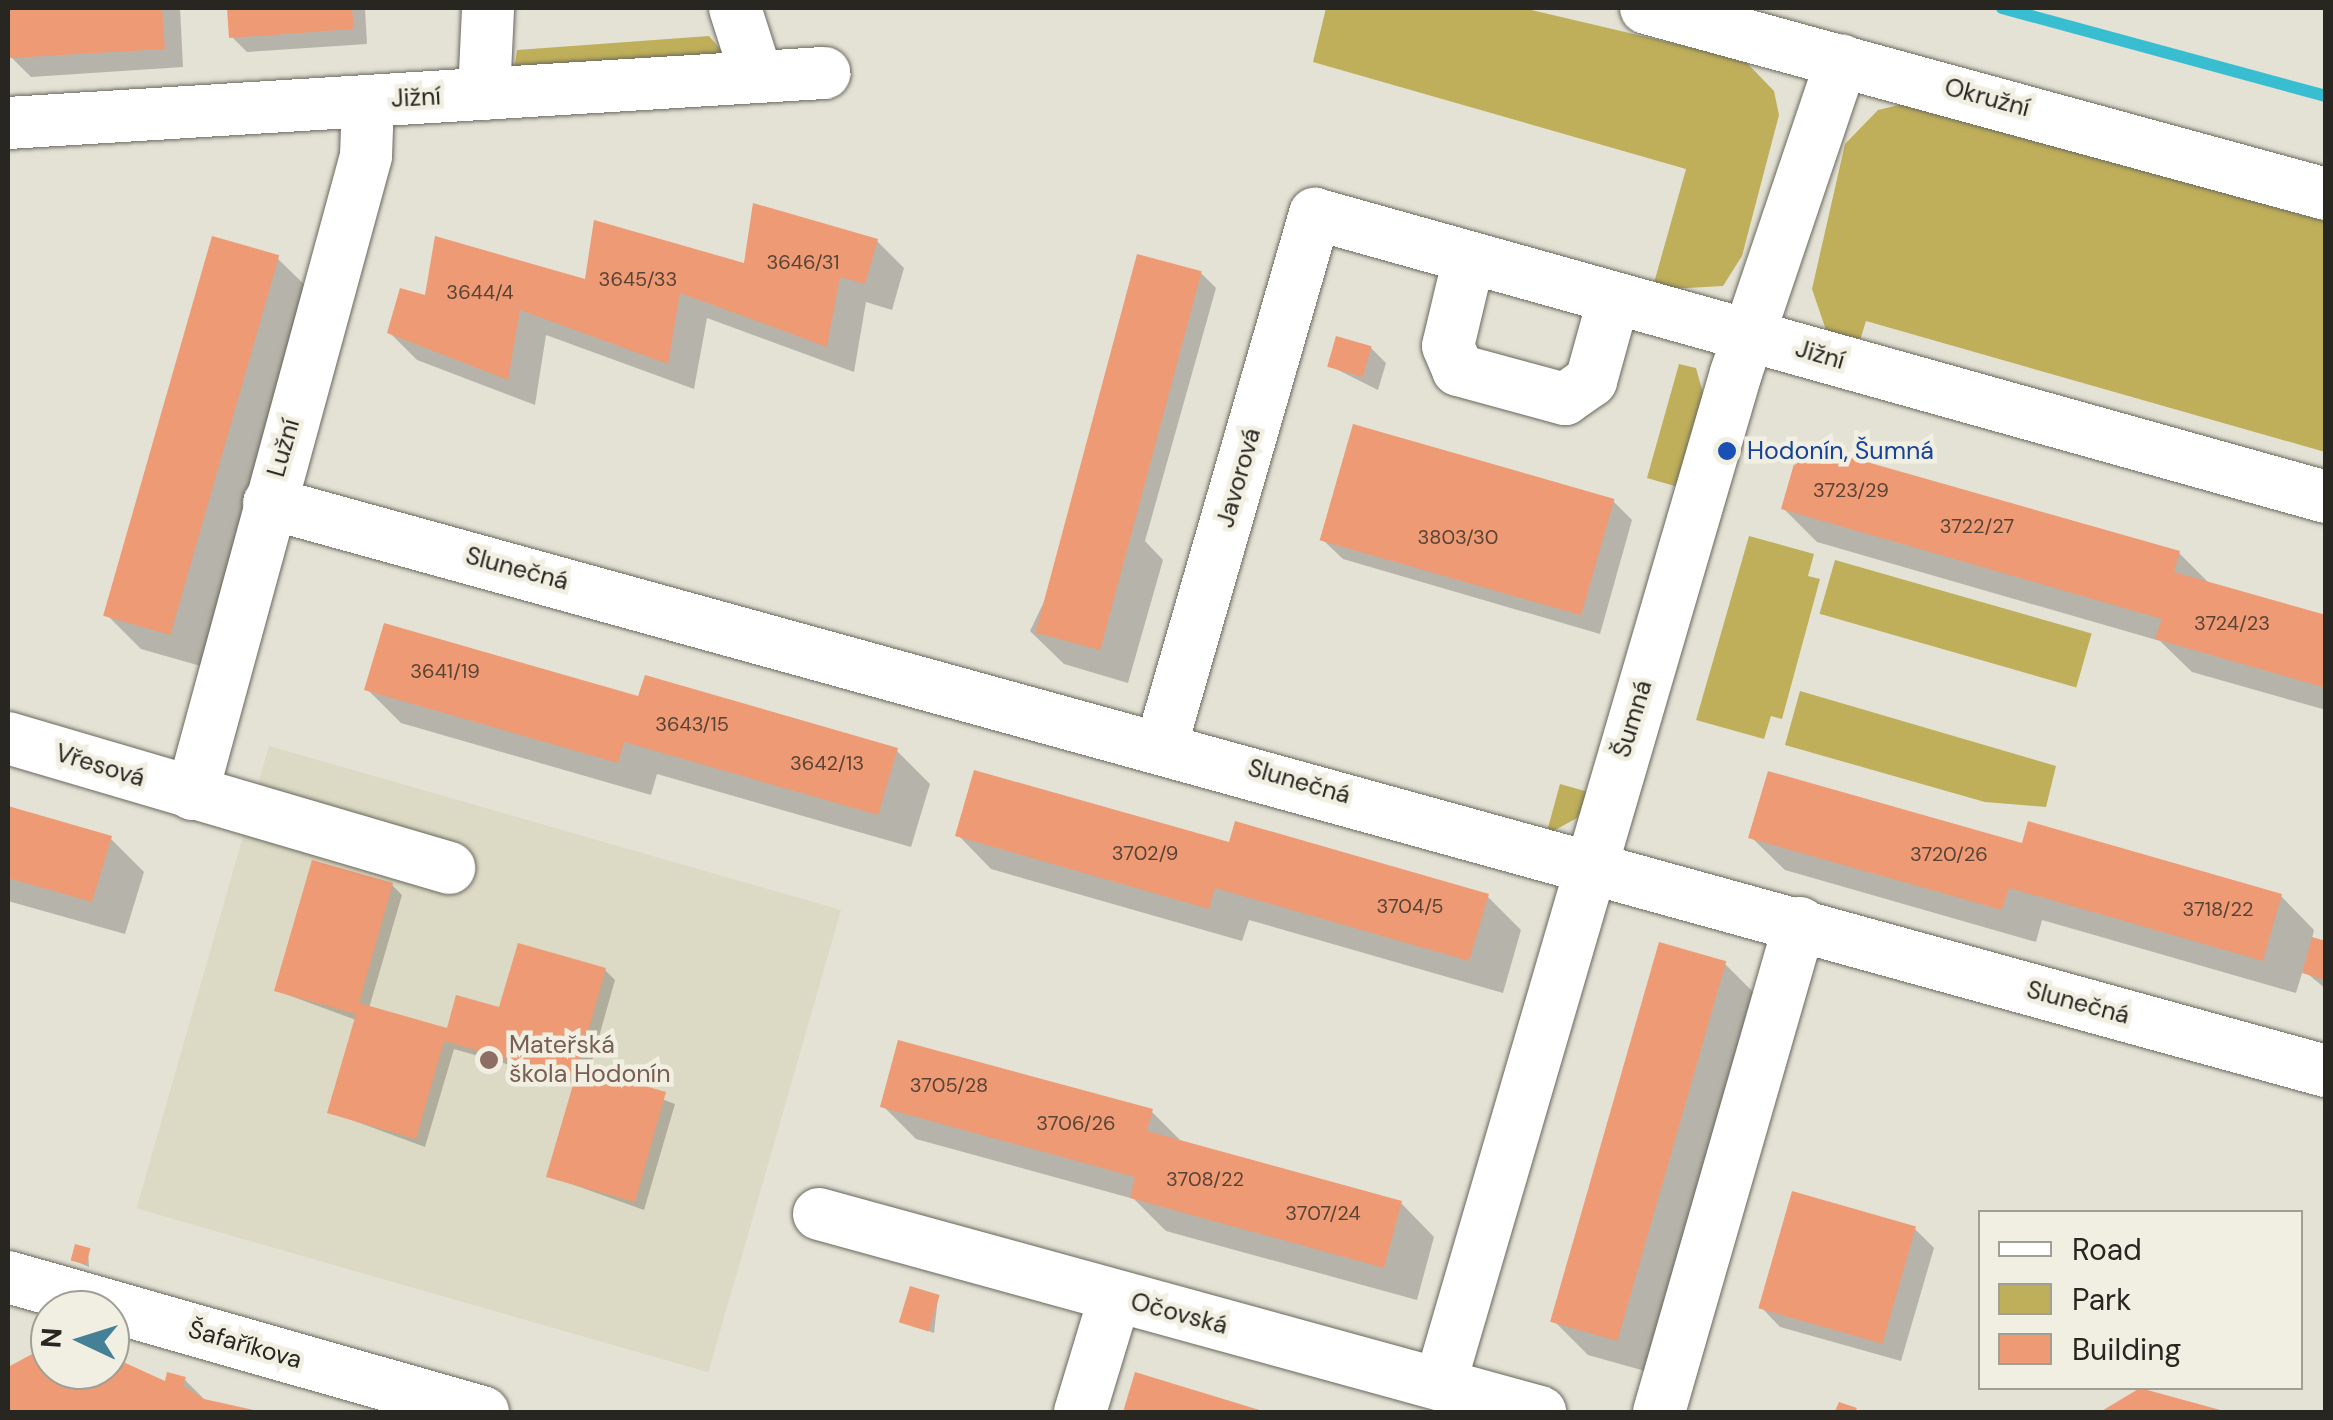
<!DOCTYPE html>
<html>
<head>
<meta charset="utf-8">
<style>
	body { margin:0 }
	#map { position:relative; width:2333px; height:1420px; overflow:hidden; background:#e4e2d5; font-family:"DM Sans",sans-serif }
	div>[style] { position:absolute }
	.built>* { inset:0; background:#dcd9c4; transform-origin:0 0 }
	.green>* { inset:0; background:#bfaf5a; transform-origin:0 0 }
	.shadow>* { inset:0; background:#0003 }
	.stream>* { height:12px; margin:-6px; padding:0 6px; transform-origin:6px; border-radius:6px; background:#39bed1 }
	.building>* { inset:0; background:#ee9a74; transform-origin:0 0 }
	.roads { filter:drop-shadow(0 0 2px #6a685d) drop-shadow(0 0 2px #6a685d) }
	.minor>* { height:52px; margin:-26px; padding:0 26px; transform-origin:26px; border-radius:26px; background:#fff }
	.dots>* { width:28px; height:28px; translate:-50% -50%; box-sizing:border-box; border:5px solid #f1efe2; border-radius:50% }
	span { translate:-50% -50%; white-space:nowrap; text-align:center; line-height:1.15; -webkit-text-stroke:9px #f1efe2; paint-order:stroke }
	.number-label { font-size:20px; color:#594336 }
	.number-label span { -webkit-text-stroke-width:0 }
	.street-label { font-size:25px; color:#272621 }
	.transit-label { font-size:25px; color:#164399 }
	.left { translate:0 -50%; text-align:left }
	.education-label { font-size:25px; color:#785e54 }
	.frame { position:absolute; inset:0; border:10px solid #272621; pointer-events:none }
	.legend { position:absolute; left:1978px; top:1210px; width:325px; height:180px; box-sizing:border-box; background:#f1efe2; border:2px solid #a09f95; margin:0; padding:12px 18px; list-style:none; font-size:30px; color:#272621 }
	.legend li { display:flex; align-items:center; gap:20px; height:50px }
	.legend b { width:50px; border:2px solid #a09f95 }
	.north { position:absolute; left:30px; top:1290px; width:100px; height:100px; box-sizing:border-box; background:#f1efe2; border:2px solid #a09f95; border-radius:50%; rotate:274deg; font-size:28px; font-weight:700; line-height:40px; text-align:center; color:#272621 }
	.north::after { content:''; display:block; margin:auto; width:35px; height:45px; background:#448197; clip-path:polygon(50% 0,100% 100%,50% 72%,0 100%) }
</style>
</head>
<body>
<div id="map">
	<div class="built">
		<div style="left:269px;top:746px;width:595px;height:481px;rotate:16deg"></div>
	</div>
	<div class="green">
		<div style="clip-path:polygon(1326px 8px,1523px 8px,1744px 60px,1774px 91px,1779px 115px,1742px 256px,1723px 286px,1652px 290px,1686px 169px,1313px 62px)"></div>
		<div style="clip-path:polygon(709px 36px,726px 56px,513px 79px,517px 50px)"></div>
		<div style="clip-path:polygon(1903px 104px,2325px 221px,2325px 452px,1866px 321px,1857px 350px,1827px 333px,1812px 289px,1845px 144px,1878px 110px)"></div>
		<div style="clip-path:polygon(1679px 364px,1696px 368px,1703px 393px,1678px 487px,1647px 478px)"></div>
		<div style="clip-path:polygon(1749px 536px,1814px 554px,1808px 576px,1820px 579px,1782px 719px,1771px 716px,1764px 739px,1696px 720px)"></div>
		<div style="left:1835px;top:560px;width:267px;height:56px;rotate:16deg"></div>
		<div style="clip-path:polygon(1800px 691px,2056px 766px,2046px 807px,1985px 802px,1785px 745px)"></div>
		<div style="clip-path:polygon(1560px 784px,1592px 793px,1577px 818px,1546px 835px)"></div>
	</div>
	<div class="shadow">
		<div style="clip-path:polygon(8px 8px,180px 8px,183px 67px,31px 77px,11px 57px)"></div>
		<div style="clip-path:polygon(230px 8px,365px 8px,367px 44px,247px 52px,232px 37px)"></div>
		<div style="clip-path:polygon(877px 241px,904px 268px,892px 310px,866px 302px,854px 372px,707px 318px,694px 389px,546px 335px,535px 405px,417px 360px,390px 333px,427px 299px,746px 266px)"></div>
		<div style="clip-path:polygon(277px 258px,311px 291px,204px 667px,141px 649px,107px 615px)"></div>
		<div style="clip-path:polygon(1201px 273px,1216px 288px,1145px 541px,1163px 560px,1128px 683px,1064px 664px,1030px 631px)"></div>
		<div style="clip-path:polygon(1371px 348px,1386px 363px,1378px 390px,1330px 366px)"></div>
		<div style="clip-path:polygon(1613px 501px,1632px 520px,1600px 634px,1343px 559px,1323px 540px)"></div>
		<div style="clip-path:polygon(1784px 509px,2179px 553px,2211px 585px,2326px 617px,2326px 710px,2192px 672px,2160px 641px,1817px 542px)"></div>
		<div style="clip-path:polygon(367px 689px,639px 699px,897px 751px,930px 784px,911px 847px,657px 774px,651px 795px,401px 723px)"></div>
		<div style="clip-path:polygon(8px 809px,110px 838px,144px 872px,125px 934px,8px 901px)"></div>
		<div style="clip-path:polygon(958px 835px,1231px 845px,1487px 896px,1521px 930px,1503px 993px,1249px 920px,1242px 941px,991px 869px)"></div>
		<div style="clip-path:polygon(1751px 837px,2023px 846px,2281px 896px,2314px 930px,2312px 939px,2326px 943px,2326px 989px,2303px 970px,2296px 993px,2042px 920px,2036px 942px,1785px 870px)"></div>
		<div style="clip-path:polygon(392px 885px,402px 895px,369px 1008px,449px 1031px,605px 970px,615px 980px,589px 1072px,675px 1104px,644px 1210px,549px 1176px,576px 1084px,454px 1049px,425px 1147px,330px 1112px,356px 1020px,277px 991px)"></div>
		<div style="clip-path:polygon(1724px 963px,1758px 997px,1652px 1373px,1588px 1355px,1555px 1322px)"></div>
		<div style="clip-path:polygon(883px 1106px,1151px 1111px,1184px 1144px,1401px 1203px,1434px 1237px,1417px 1300px,1166px 1231px,1134px 1199px,916px 1139px)"></div>
		<div style="clip-path:polygon(1914px 1228px,1934px 1248px,1901px 1361px,1780px 1327px,1761px 1307px)"></div>
		<div style="clip-path:polygon(88px 1250px,89px 1267px,73px 1260px)"></div>
		<div style="clip-path:polygon(938px 1297px,934px 1333px,903px 1322px)"></div>
		<div style="clip-path:polygon(36px 1355px,50px 1370px,110px 1370px,110px 1362px,166px 1384px,184px 1379px,208px 1403px,242px 1412px,8px 1412px,8px 1370px)"></div>
		<div style="clip-path:polygon(1137px 1376px,1261px 1412px,1125px 1412px)"></div>
		<div style="clip-path:polygon(2139px 1390px,2219px 1412px,2105px 1412px)"></div>
	</div>
	<div class="stream">
		<div style="left:2002px;top:8px;width:336px;rotate:15.2deg"></div>
	</div>
	<div class="building">
		<div style="clip-path:polygon(8px 8px,162px 8px,165px 49px,9px 58px)"></div>
		<div style="clip-path:polygon(227px 8px,352px 8px,354px 29px,229px 38px)"></div>
		<div style="clip-path:polygon(753px 203px,878px 239px,865px 284px,840px 277px,827px 347px,680px 293px,668px 364px,520px 310px,508px 380px,387px 333px,400px 288px,425px 295px,435px 236px,585px 279px,594px 220px,744px 263px)"></div>
		<div style="left:212px;top:236px;width:70px;height:395px;rotate:16deg"></div>
		<div style="left:1137px;top:254px;width:67px;height:392px;rotate:15deg"></div>
		<div style="left:1336px;top:336px;width:37px;height:32px;rotate:16deg"></div>
		<div style="left:1353px;top:424px;width:272px;height:121px;rotate:16deg"></div>
		<div style="clip-path:polygon(1800px 443px,2180px 551px,2174px 572px,2326px 615px,2326px 688px,2155px 639px,2162px 619px,1781px 509px)"></div>
		<div style="clip-path:polygon(384px 623px,638px 696px,645px 675px,898px 748px,878px 815px,624px 742px,618px 763px,364px 690px)"></div>
		<div style="clip-path:polygon(974px 770px,1229px 842px,1235px 821px,1489px 894px,1469px 961px,1215px 888px,1209px 909px,955px 836px)"></div>
		<div style="clip-path:polygon(1768px 771px,2022px 843px,2028px 821px,2282px 894px,2263px 961px,2009px 888px,2002px 910px,1748px 838px)"></div>
		<div style="clip-path:polygon(8px 806px,112px 836px,92px 902px,8px 878px)"></div>
		<div style="clip-path:polygon(312px 860px,393px 883px,359px 1003px,447px 1028px,456px 995px,499px 1007px,518px 943px,606px 968px,578px 1067px,666px 1092px,635px 1202px,546px 1177px,575px 1078px,444px 1041px,416px 1139px,327px 1113px,356px 1014px,274px 991px)"></div>
		<div style="clip-path:polygon(2312px 937px,2326px 941px,2326px 980px,2302px 973px)"></div>
		<div style="left:1659px;top:942px;width:70px;height:395px;rotate:16deg"></div>
		<div style="clip-path:polygon(898px 1040px,1153px 1109px,1147px 1131px,1402px 1201px,1384px 1268px,1130px 1198px,1135px 1177px,880px 1107px)"></div>
		<div style="left:1792px;top:1191px;width:129px;height:122px;rotate:16deg"></div>
		<div style="left:75px;top:1244px;width:16px;height:17px;rotate:15deg"></div>
		<div style="left:910px;top:1286px;width:31px;height:38px;rotate:17deg"></div>
		<div style="clip-path:polygon(36px 1352px,50px 1370px,110px 1370px,110px 1356px,165px 1381px,167px 1372px,186px 1377px,183px 1386px,204px 1399px,263px 1412px,8px 1412px,8px 1367px)"></div>
		<div style="clip-path:polygon(1135px 1372px,1266px 1412px,1123px 1412px)"></div>
		<div style="clip-path:polygon(2140px 1388px,2224px 1411px,2224px 1412px,2100px 1412px)"></div>
		<div style="clip-path:polygon(1839px 1402px,1857px 1408px,1855px 1412px,1835px 1411px)"></div>
	</div>
	<div class="roads">
		<div class="minor">
			<div style="left:735px;top:8px;width:72px;rotate:72.3deg"></div>
			<div style="left:1646px;top:8px;width:705px;rotate:15.3deg"></div>
			<div style="left:484px;top:94px;width:86px;rotate:-87.3deg"></div>
			<div style="left:8px;top:123px;width:818px;rotate:-3.51deg"></div>
			<div style="left:1469px;top:258px;width:90px;rotate:103.4deg"></div>
			<div style="left:1448px;top:346px;width:26px;rotate:67deg"></div>
			<div style="left:1458px;top:370px;width:111px;rotate:15.2deg"></div>
			<div style="left:1565px;top:399px;width:32px;rotate:-35deg"></div>
			<div style="left:1591px;top:381px;width:86px;rotate:-74.5deg"></div>
			<div style="left:269px;top:503px;width:2134px;rotate:15.44deg"></div>
			<div style="left:8px;top:738px;width:460px;rotate:16.4deg"></div>
			<div style="left:1162px;top:743px;width:551px;rotate:-73.87deg"></div>
			<div style="left:1315px;top:214px;width:1050px;rotate:15.64deg"></div>
			<div style="left:192px;top:794px;width:661px;rotate:-74.74deg"></div>
			<div style="left:366px;top:156px;width:55px;rotate:-87.9deg"></div>
			<div style="left:819px;top:1214px;width:748px;rotate:15.36deg"></div>
			<div style="left:8px;top:1277px;width:494px;rotate:15.9deg"></div>
			<div style="left:1440px;top:1384px;width:1053px;rotate:-73.68deg"></div>
			<div style="left:1736px;top:373px;width:330px;rotate:-71.3deg"></div>
			<div style="left:1080px;top:1412px;width:120px;rotate:-73.1deg"></div>
			<div style="left:1659px;top:1412px;width:509px;rotate:-73.92deg"></div>
		</div>
	</div>
	<div class="dots">
		<div style="left:1727px;top:451px;background:#1a4fb4"></div>
		<div style="left:489px;top:1060px;background:#8d6e63"></div>
	</div>
	<div class="number-label">
		<span style="left:803px;top:262px">3646/31</span>
		<span style="left:638px;top:279px">3645/33</span>
		<span style="left:480px;top:292px">3644/4</span>
		<span style="left:1851px;top:490px">3723/29</span>
		<span style="left:1977px;top:526px">3722/27</span>
		<span style="left:1458px;top:537px">3803/30</span>
		<span style="left:2232px;top:623px">3724/23</span>
		<span style="left:445px;top:671px">3641/19</span>
		<span style="left:692px;top:724px">3643/15</span>
		<span style="left:827px;top:763px">3642/13</span>
		<span style="left:1145px;top:853px">3702/9</span>
		<span style="left:1949px;top:854px">3720/26</span>
		<span style="left:1410px;top:906px">3704/5</span>
		<span style="left:2218px;top:909px">3718/22</span>
		<span style="left:949px;top:1085px">3705/28</span>
		<span style="left:1076px;top:1123px">3706/26</span>
		<span style="left:1205px;top:1179px">3708/22</span>
		<span style="left:1323px;top:1213px">3707/24</span>
	</div>
	<div class="street-label">
		<span style="left:416px;top:98px;rotate:-3deg">Jižní</span>
		<span style="left:1987px;top:98px;rotate:15deg">Okružní</span>
		<span style="left:1820px;top:355px;rotate:16deg">Jižní</span>
		<span style="left:284px;top:448px;rotate:-74deg">Lužní</span>
		<span style="left:1239px;top:478px;rotate:-74deg">Javorová</span>
		<span style="left:517px;top:569px;rotate:15deg">Slunečná</span>
		<span style="left:1633px;top:719px;rotate:-73deg">Šumná</span>
		<span style="left:100px;top:766px;rotate:17deg">Vřesová</span>
		<span style="left:1299px;top:782px;rotate:16deg">Slunečná</span>
		<span style="left:2078px;top:1003px;rotate:15deg">Slunečná</span>
		<span style="left:1179px;top:1314px;rotate:15deg">Očovská</span>
		<span style="left:245px;top:1345px;rotate:16deg">Šafaříkova</span>
	</div>
	<div class="transit-label">
		<span class="left" style="left:1747px;top:451px">Hodonín, Šumná</span>
	</div>
	<div class="education-label">
		<span class="left" style="left:509px;top:1060px">Mateřská<br>škola Hodonín</span>
	</div>
	<div class="frame"></div>
	<ul class="legend">
	<li><b style="height:12px;background:#fff"></b>Road</li>
	<li><b style="height:28px;background:#bfaf5a"></b>Park</li>
	<li><b style="height:28px;background:#ee9a74"></b>Building</li>
	</ul>
	<div class="north">N</div>
</div>
</body>
</html>
